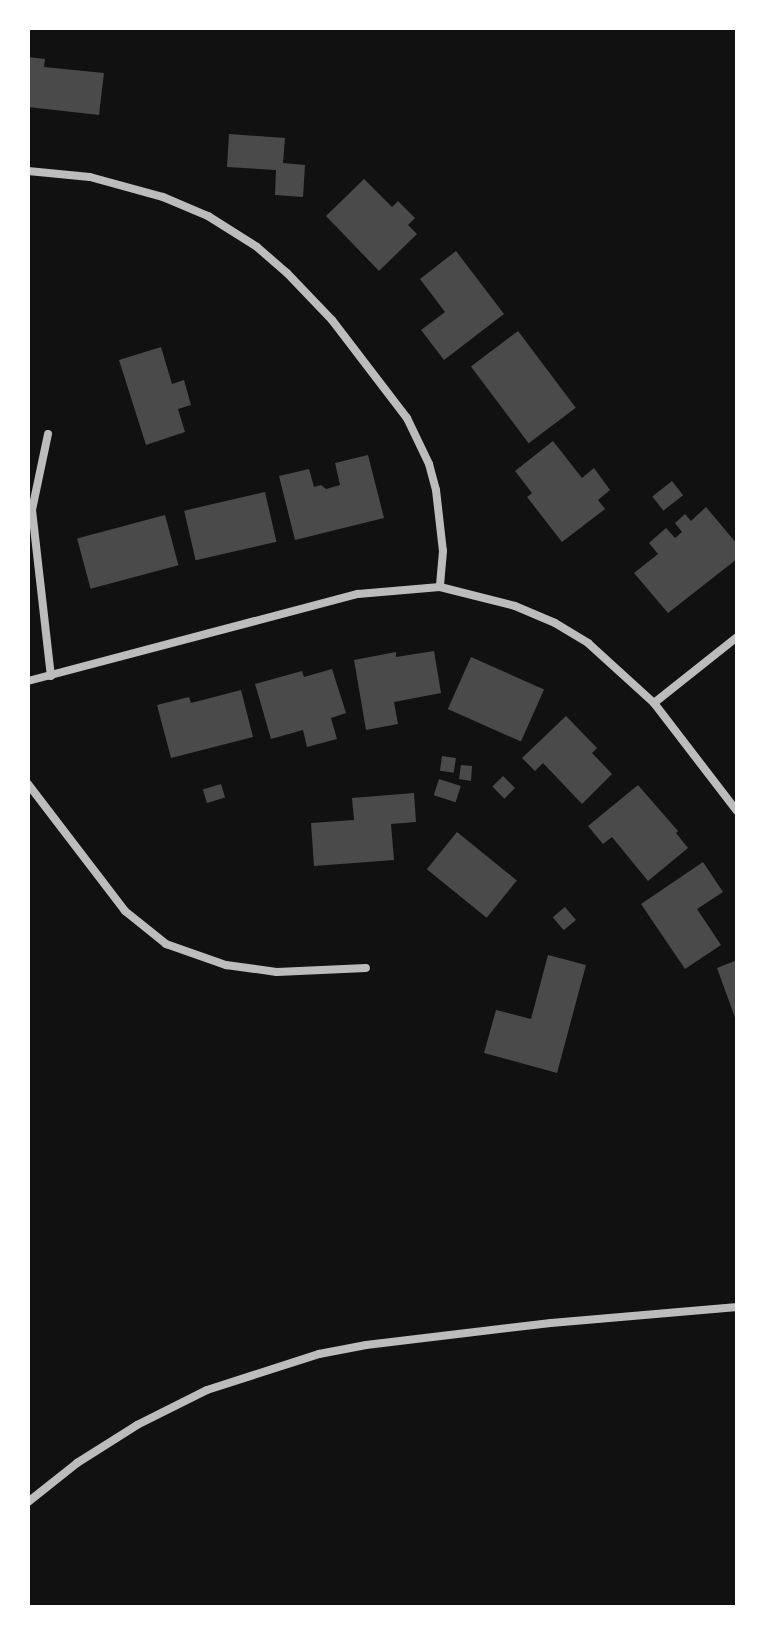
<!DOCTYPE html>
<html>
<head>
<meta charset="utf-8">
<style>
	body { margin:0 }
	#map { position:relative; width:765px; height:1635px; overflow:hidden; background:#111; font-family:Arial,sans-serif }
	div>[style] { position:absolute }
	.building>* { inset:0; background:#4a4a4a; transform-origin:0 0 }
	.minor>* { height:8px; margin:-4px; padding:0 4px; transform-origin:4px; border-radius:4px; background:#bcbcbc }
	span { translate:-50% -50%; white-space:nowrap; text-align:center; line-height:1.15; -webkit-text-stroke:6px #fff; paint-order:stroke }
	.frame { position:absolute; inset:0; border:30px solid #fff; pointer-events:none }
</style>
</head>
<body>
<div id="map">
	<div class="building">
		<div style="clip-path:polygon(28px 57px,45px 59px,44px 67px,104px 73px,99px 115px,28px 107px)"></div>
		<div style="clip-path:polygon(229px 134px,285px 138px,283px 163px,305px 165px,303px 197px,275px 195px,276px 170px,227px 167px)"></div>
		<div style="clip-path:polygon(364px 179px,392px 207px,398px 201px,415px 218px,408px 225px,417px 234px,379px 271px,326px 216px)"></div>
		<div style="clip-path:polygon(456px 251px,504px 314px,444px 360px,421px 330px,445px 312px,420px 279px)"></div>
		<div style="left:518px;top:331px;width:96px;height:59px;rotate:53deg"></div>
		<div style="clip-path:polygon(161px 347px,172px 384px,184px 380px,191px 405px,178px 409px,185px 432px,146px 445px,119px 360px)"></div>
		<div style="clip-path:polygon(553px 441px,582px 478px,594px 468px,610px 490px,598px 500px,605px 509px,562px 542px,527px 497px,532px 493px,515px 471px)"></div>
		<div style="clip-path:polygon(368px 455px,384px 518px,295px 540px,279px 476px,309px 469px,314px 487px,321px 485px,326px 489px,340px 485px,335px 463px)"></div>
		<div style="left:672px;top:481px;width:18px;height:25px;rotate:52deg"></div>
		<div style="left:265px;top:492px;width:51px;height:83px;rotate:77deg"></div>
		<div style="clip-path:polygon(706px 507px,737px 544px,737px 559px,668px 613px,634px 573px,658px 554px,649px 543px,666px 528px,675px 538px,682px 532px,675px 523px,685px 514px,691px 521px)"></div>
		<div style="left:165px;top:515px;width:52px;height:91px;rotate:75deg"></div>
		<div style="clip-path:polygon(434px 651px,441px 693px,394px 702px,398px 724px,366px 730px,354px 660px,396px 652px,396px 657px)"></div>
		<div style="left:471px;top:657px;width:80px;height:57px;rotate:24deg"></div>
		<div style="clip-path:polygon(332px 669px,346px 713px,331px 718px,337px 739px,307px 747px,303px 730px,271px 739px,255px 684px,302px 671px,304px 677px)"></div>
		<div style="clip-path:polygon(241px 690px,253px 737px,171px 758px,157px 705px,189px 697px,191px 703px)"></div>
		<div style="clip-path:polygon(566px 716px,597px 748px,592px 753px,612px 774px,582px 804px,543px 763px,535px 771px,522px 758px)"></div>
		<div style="left:442px;top:756px;width:14px;height:15px;rotate:8deg"></div>
		<div style="clip-path:polygon(461px 765px,472px 766px,471px 781px,459px 779px)"></div>
		<div style="left:503px;top:776px;width:17px;height:15px;rotate:45deg"></div>
		<div style="left:439px;top:779px;width:23px;height:17px;rotate:18deg"></div>
		<div style="left:221px;top:784px;width:14px;height:19px;rotate:73deg"></div>
		<div style="clip-path:polygon(638px 785px,678px 831px,676px 833px,688px 848px,648px 881px,612px 837px,603px 844px,588px 826px)"></div>
		<div style="clip-path:polygon(414px 793px,416px 822px,391px 824px,394px 860px,314px 866px,311px 823px,354px 820px,352px 798px)"></div>
		<div style="left:457px;top:832px;width:77px;height:48px;rotate:39deg"></div>
		<div style="clip-path:polygon(703px 862px,723px 892px,697px 909px,721px 945px,685px 969px,641px 904px)"></div>
		<div style="left:565px;top:907px;width:17px;height:16px;rotate:50deg"></div>
		<div style="clip-path:polygon(548px 955px,586px 965px,557px 1073px,484px 1053px,496px 1010px,531px 1019px)"></div>
		<div style="clip-path:polygon(737px 960px,737px 1023px,717px 968px)"></div>
	</div>
	<div class="minor">
		<div style="left:28px;top:171px;width:62px;rotate:5.5deg"></div>
		<div style="left:90px;top:177px;width:76px;rotate:15.3deg"></div>
		<div style="left:163px;top:197px;width:49px;rotate:22.9deg"></div>
		<div style="left:208px;top:216px;width:58px;rotate:32.3deg"></div>
		<div style="left:257px;top:247px;width:40px;rotate:41deg"></div>
		<div style="left:287px;top:273px;width:65px;rotate:46.2deg"></div>
		<div style="left:332px;top:320px;width:123px;rotate:52.6deg"></div>
		<div style="left:407px;top:418px;width:51px;rotate:64.4deg"></div>
		<div style="left:429px;top:464px;width:27px;rotate:75deg"></div>
		<div style="left:436px;top:490px;width:61px;rotate:83.5deg"></div>
		<div style="left:443px;top:551px;width:36px;rotate:95deg"></div>
		<div style="left:48px;top:434px;width:78px;rotate:101.9deg"></div>
		<div style="left:32px;top:510px;width:167px;rotate:83.5deg"></div>
		<div style="left:28px;top:681px;width:341px;rotate:-14.8deg"></div>
		<div style="left:358px;top:594px;width:82px;rotate:-4.9deg"></div>
		<div style="left:440px;top:587px;width:77px;rotate:14.2deg"></div>
		<div style="left:515px;top:606px;width:43px;rotate:23deg"></div>
		<div style="left:555px;top:623px;width:39px;rotate:31deg"></div>
		<div style="left:588px;top:643px;width:89px;rotate:42.3deg"></div>
		<div style="left:654px;top:703px;width:136px;rotate:52.5deg"></div>
		<div style="left:654px;top:703px;width:106px;rotate:-38.5deg"></div>
		<div style="left:28px;top:784px;width:160px;rotate:52.6deg"></div>
		<div style="left:125px;top:911px;width:53px;rotate:38.8deg"></div>
		<div style="left:166px;top:944px;width:64px;rotate:19.3deg"></div>
		<div style="left:226px;top:965px;width:51px;rotate:7.8deg"></div>
		<div style="left:277px;top:972px;width:89px;rotate:-2.6deg"></div>
		<div style="left:28px;top:1502px;width:63px;rotate:-38.5deg"></div>
		<div style="left:77px;top:1463px;width:71px;rotate:-32.3deg"></div>
		<div style="left:137px;top:1425px;width:78px;rotate:-26.6deg"></div>
		<div style="left:207px;top:1390px;width:118px;rotate:-17.8deg"></div>
		<div style="left:319px;top:1354px;width:48px;rotate:-10.8deg"></div>
		<div style="left:366px;top:1345px;width:186px;rotate:-6.8deg"></div>
		<div style="left:551px;top:1323px;width:187px;rotate:-4.9deg"></div>
	</div>
	<div class="frame"></div>
</div>
</body>
</html>
